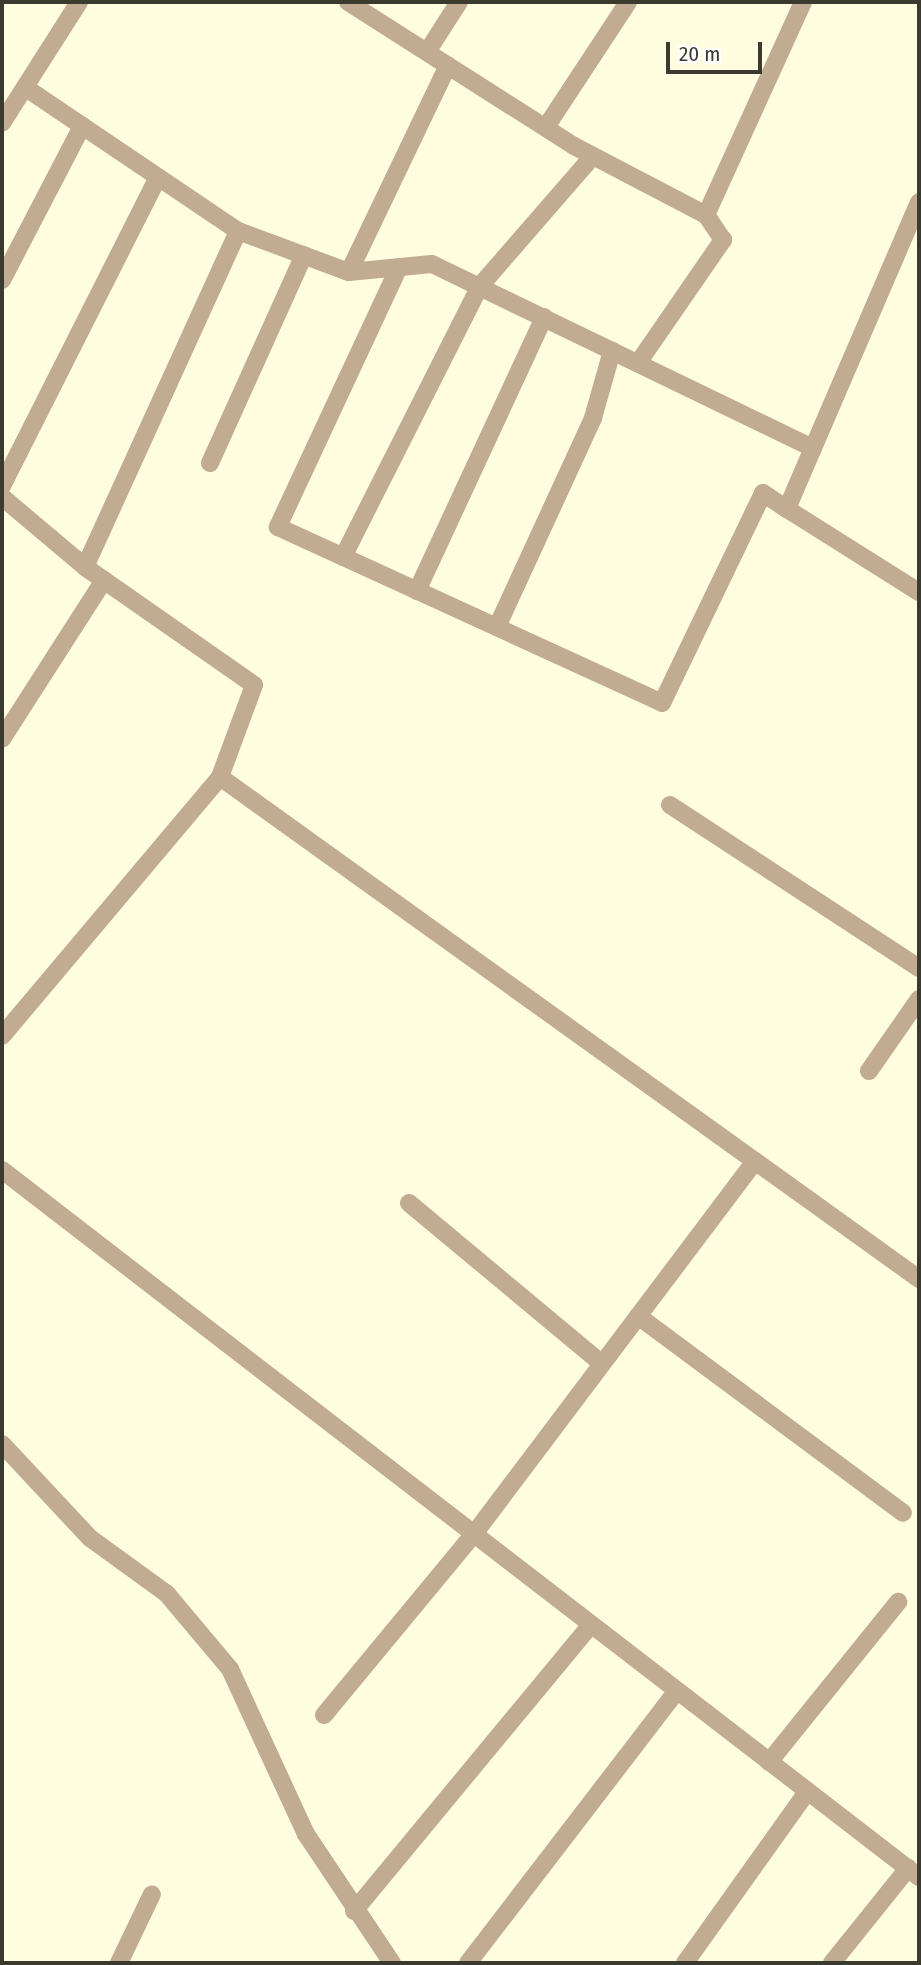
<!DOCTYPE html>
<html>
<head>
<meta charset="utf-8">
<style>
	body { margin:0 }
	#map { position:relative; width:921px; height:1965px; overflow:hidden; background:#fefddf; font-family:"Fira Sans Condensed",sans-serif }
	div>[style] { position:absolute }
	.minor>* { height:18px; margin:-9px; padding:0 9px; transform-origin:9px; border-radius:9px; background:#c1ab91 }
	span { translate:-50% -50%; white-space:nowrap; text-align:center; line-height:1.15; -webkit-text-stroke:5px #fff; paint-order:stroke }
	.frame { position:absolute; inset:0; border:4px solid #3a3a2e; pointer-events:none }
	.scale { position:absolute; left:666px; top:42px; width:96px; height:32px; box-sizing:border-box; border:4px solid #3a3a2e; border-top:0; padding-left:9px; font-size:21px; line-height:24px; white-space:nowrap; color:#3a3a2e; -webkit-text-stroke:5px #fff; paint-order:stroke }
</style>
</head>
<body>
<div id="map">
	<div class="minor">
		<div style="left:348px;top:2px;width:268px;rotate:32.5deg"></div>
		<div style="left:574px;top:146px;width:149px;rotate:27.6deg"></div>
		<div style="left:427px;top:52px;width:59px;rotate:-57.4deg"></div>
		<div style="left:26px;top:88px;width:256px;rotate:34deg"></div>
		<div style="left:2px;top:123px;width:143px;rotate:-57.5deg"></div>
		<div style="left:546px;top:127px;width:149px;rotate:-56.7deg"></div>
		<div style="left:919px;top:202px;width:334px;rotate:113.3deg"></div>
		<div style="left:787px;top:509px;width:156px;rotate:32.2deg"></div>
		<div style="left:399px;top:267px;width:287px;rotate:115deg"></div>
		<div style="left:278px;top:527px;width:422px;rotate:24.6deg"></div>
		<div style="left:662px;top:703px;width:233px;rotate:-64.3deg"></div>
		<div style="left:763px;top:493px;width:29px;rotate:34deg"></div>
		<div style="left:349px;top:272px;width:229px;rotate:-64.4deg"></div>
		<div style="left:2px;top:280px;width:174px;rotate:-62.5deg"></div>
		<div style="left:638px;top:363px;width:150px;rotate:-55.4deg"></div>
		<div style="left:723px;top:240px;width:30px;rotate:-124deg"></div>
		<div style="left:706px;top:215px;width:234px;rotate:-65.5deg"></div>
		<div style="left:210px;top:463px;width:228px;rotate:-65.7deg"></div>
		<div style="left:2px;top:486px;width:346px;rotate:-63.2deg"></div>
		<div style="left:2px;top:497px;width:109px;rotate:40.1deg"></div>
		<div style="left:85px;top:567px;width:369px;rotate:-65.5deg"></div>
		<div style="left:238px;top:231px;width:118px;rotate:20.3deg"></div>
		<div style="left:349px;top:272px;width:83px;rotate:-5.5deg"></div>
		<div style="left:432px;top:264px;width:423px;rotate:25.8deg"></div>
		<div style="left:343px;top:557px;width:304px;rotate:-63.2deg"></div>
		<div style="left:480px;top:286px;width:172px;rotate:-49deg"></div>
		<div style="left:85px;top:567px;width:206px;rotate:34.9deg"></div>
		<div style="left:254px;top:685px;width:98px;rotate:110.3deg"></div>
		<div style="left:220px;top:777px;width:861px;rotate:35.68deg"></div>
		<div style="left:417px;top:591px;width:302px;rotate:-65.1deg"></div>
		<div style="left:497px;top:627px;width:230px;rotate:-65.3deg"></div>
		<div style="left:593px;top:418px;width:70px;rotate:-74.2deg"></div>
		<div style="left:2px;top:739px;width:189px;rotate:-57.3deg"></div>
		<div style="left:670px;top:805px;width:298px;rotate:33.2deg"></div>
		<div style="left:2px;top:1036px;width:339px;rotate:-49.9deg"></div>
		<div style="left:869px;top:1071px;width:88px;rotate:-55.2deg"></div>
		<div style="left:2px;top:1170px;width:1158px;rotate:37.63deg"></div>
		<div style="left:409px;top:1203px;width:251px;rotate:39.8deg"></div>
		<div style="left:638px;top:1316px;width:330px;rotate:36.6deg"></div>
		<div style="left:2px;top:1444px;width:129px;rotate:46.9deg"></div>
		<div style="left:90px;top:1538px;width:95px;rotate:36deg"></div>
		<div style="left:167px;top:1594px;width:98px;rotate:50deg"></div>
		<div style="left:230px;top:1669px;width:182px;rotate:65.3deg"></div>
		<div style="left:306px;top:1834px;width:155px;rotate:56.3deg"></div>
		<div style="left:324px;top:1715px;width:235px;rotate:-50.4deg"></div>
		<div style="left:474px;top:1534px;width:467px;rotate:-53deg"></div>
		<div style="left:769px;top:1762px;width:206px;rotate:-51.1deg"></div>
		<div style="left:354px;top:1911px;width:371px;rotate:-50.4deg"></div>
		<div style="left:119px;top:1963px;width:76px;rotate:-64.4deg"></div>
		<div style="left:468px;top:1963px;width:343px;rotate:-52.5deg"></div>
		<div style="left:685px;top:1963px;width:210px;rotate:-54.5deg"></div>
		<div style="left:832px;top:1963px;width:122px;rotate:-51.3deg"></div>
	</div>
	<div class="frame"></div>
	<div class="scale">20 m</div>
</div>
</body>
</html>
